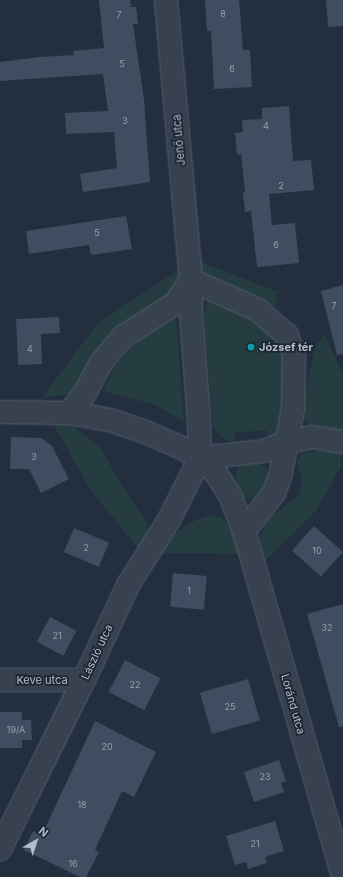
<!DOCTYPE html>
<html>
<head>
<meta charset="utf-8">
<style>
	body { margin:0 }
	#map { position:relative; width:343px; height:877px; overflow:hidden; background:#232f3f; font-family:Inter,sans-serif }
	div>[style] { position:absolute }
	.green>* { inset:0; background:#253d40 }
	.building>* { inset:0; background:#3e4d5f; transform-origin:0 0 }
	.roads { filter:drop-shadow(0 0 1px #555f6d) drop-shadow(0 0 1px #555f6d) }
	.street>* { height:22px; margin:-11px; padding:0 11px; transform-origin:11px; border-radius:11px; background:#37414f }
	.dots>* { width:11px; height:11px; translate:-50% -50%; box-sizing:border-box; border:2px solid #1c2634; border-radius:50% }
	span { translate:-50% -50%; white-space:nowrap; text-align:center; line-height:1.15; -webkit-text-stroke:3.5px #1c2634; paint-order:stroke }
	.number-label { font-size:9px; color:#96a0af }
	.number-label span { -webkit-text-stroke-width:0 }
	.street-label { font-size:11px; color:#b3bcca }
	.poi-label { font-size:11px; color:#b3bcca; font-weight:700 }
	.left { translate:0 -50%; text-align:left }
	.north { position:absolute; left:16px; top:821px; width:40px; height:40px; -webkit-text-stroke:3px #1c2634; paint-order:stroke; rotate:39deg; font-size:11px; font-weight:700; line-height:16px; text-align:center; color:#b3bcca }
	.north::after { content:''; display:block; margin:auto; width:14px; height:18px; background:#b3bcca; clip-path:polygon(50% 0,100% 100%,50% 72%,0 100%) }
</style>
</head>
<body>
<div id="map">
	<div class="green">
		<div style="clip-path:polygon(201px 262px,278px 292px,275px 306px,216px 283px,205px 275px,201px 269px)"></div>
		<div style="clip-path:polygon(188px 264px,183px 289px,119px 325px,72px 393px,41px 399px,99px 322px)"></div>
		<div style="clip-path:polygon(211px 297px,272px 328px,290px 364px,278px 437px,269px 440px,266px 430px,234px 433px,235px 442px,226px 440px,219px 435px,213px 425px,204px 314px,207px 302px)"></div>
		<div style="clip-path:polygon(176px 318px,184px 421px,153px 404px,103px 391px,115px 367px,132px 347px,153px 330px)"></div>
		<div style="clip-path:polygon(325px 335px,343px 374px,343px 433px,325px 431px,309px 426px,305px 417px,304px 399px,311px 365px,315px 347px)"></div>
		<div style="clip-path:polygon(50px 418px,70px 424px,100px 447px,119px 481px,145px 520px,150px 534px,140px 551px,90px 489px)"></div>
		<div style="clip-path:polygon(317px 451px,341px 452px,341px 466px,316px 511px,264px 562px,260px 540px,264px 527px,272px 515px,299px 496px,302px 481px,297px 462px,302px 454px)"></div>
		<div style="clip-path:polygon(259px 463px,266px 468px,270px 476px,266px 487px,258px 497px,249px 500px,243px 496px,236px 483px,236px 473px,239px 467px,245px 464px)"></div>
		<div style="clip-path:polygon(211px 515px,222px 518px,232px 529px,241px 554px,156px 553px,179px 531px,194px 521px)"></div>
	</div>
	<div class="building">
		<div style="clip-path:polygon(99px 0,130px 0,131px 7px,136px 7px,138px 24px,133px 24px,144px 100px,150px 182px,83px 192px,80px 174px,117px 168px,114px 132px,66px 134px,65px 113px,108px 111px,103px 74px,0 81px,0 62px,39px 57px,74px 55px,73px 51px,104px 48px)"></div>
		<div style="clip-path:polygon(205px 0,239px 0,243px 50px,250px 50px,252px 87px,214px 89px,211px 31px,207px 31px)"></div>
		<div style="clip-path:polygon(326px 0,343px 0,343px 26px,328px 27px)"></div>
		<div style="clip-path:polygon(289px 106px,293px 161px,311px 160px,314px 190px,269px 194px,272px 225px,295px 223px,299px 263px,257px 267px,251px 211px,245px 212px,243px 193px,245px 192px,241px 154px,237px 155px,235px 133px,243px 132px,242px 120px,262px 119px,262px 108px)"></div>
		<div style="clip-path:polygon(126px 216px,132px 249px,91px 255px,89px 245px,29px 254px,26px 231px)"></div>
		<div style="clip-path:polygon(343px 285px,343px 354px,337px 355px,321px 291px)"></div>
		<div style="clip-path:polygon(59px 317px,60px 333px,41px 334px,42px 364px,18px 365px,16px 319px)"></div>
		<div style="clip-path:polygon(11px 437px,41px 438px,52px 446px,69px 479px,41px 493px,29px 469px,10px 469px)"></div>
		<div style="left:314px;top:526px;width:39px;height:33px;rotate:42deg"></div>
		<div style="left:74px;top:528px;width:38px;height:26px;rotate:23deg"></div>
		<div style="left:173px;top:573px;width:34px;height:34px;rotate:5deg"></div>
		<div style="clip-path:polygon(343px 604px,343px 727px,339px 727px,307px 614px)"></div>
		<div style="left:50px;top:617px;width:30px;height:28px;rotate:28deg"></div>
		<div style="left:125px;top:660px;width:40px;height:36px;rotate:27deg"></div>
		<div style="left:248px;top:679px;width:43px;height:50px;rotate:74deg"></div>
		<div style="clip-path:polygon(0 712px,22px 712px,22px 720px,31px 720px,32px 740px,22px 740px,22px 748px,0 748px)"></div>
		<div style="clip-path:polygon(95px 721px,156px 752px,134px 797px,122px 791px,95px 850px,99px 852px,86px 877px,80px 877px,24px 850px,33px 831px,42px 835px)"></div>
		<div style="clip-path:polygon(279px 760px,286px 781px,281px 783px,284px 792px,254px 802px,244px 772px)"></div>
		<div style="clip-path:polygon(275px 821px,284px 851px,265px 857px,267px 863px,248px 869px,246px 862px,235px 865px,226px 836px)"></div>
	</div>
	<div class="roads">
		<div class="street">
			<div style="left:166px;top:0;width:281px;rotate:84.9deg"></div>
			<div style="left:191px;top:280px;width:33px;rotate:90deg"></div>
			<div style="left:191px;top:313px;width:106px;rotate:85.7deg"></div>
			<div style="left:199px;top:419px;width:39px;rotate:89deg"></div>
			<div style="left:191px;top:280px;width:73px;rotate:24.1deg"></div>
			<div style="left:258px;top:310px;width:38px;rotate:41deg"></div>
			<div style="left:287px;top:335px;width:21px;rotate:71deg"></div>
			<div style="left:294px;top:355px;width:54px;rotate:91.1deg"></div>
			<div style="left:293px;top:409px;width:69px;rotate:100.8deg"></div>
			<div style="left:280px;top:477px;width:17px;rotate:111deg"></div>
			<div style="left:274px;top:493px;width:48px;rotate:128.3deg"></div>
			<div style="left:0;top:412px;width:69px;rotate:0.8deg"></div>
			<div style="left:69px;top:413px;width:42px;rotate:9.7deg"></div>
			<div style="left:110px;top:420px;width:40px;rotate:18.9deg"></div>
			<div style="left:148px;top:433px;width:35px;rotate:24deg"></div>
			<div style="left:180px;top:447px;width:23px;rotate:29deg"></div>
			<div style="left:200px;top:458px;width:21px;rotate:43deg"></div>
			<div style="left:215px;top:472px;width:27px;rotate:57deg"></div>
			<div style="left:230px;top:495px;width:39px;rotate:69deg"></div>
			<div style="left:244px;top:531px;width:360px;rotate:74deg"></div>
			<div style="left:69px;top:413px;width:26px;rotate:-51deg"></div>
			<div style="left:85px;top:393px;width:34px;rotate:-62deg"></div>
			<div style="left:101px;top:363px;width:35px;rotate:-50deg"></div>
			<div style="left:124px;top:336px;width:62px;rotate:-32.4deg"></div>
			<div style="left:176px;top:303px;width:27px;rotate:-57deg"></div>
			<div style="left:200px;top:458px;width:64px;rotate:-6.2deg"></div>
			<div style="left:264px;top:451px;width:26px;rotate:-21deg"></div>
			<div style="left:288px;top:442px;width:24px;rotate:-12deg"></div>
			<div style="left:311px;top:437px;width:32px;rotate:9deg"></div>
			<div style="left:0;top:680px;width:84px"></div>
			<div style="left:0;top:849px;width:189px;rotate:-63.6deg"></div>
			<div style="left:84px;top:680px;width:105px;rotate:-65.1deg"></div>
			<div style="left:128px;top:585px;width:77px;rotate:-57.8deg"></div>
			<div style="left:169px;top:520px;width:69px;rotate:-63.4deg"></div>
		</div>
	</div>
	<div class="dots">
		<div style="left:251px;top:347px;background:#0f9aa8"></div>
	</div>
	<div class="number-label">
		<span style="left:223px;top:14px">8</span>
		<span style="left:119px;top:15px">7</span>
		<span style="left:122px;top:64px">5</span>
		<span style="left:232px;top:69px">6</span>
		<span style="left:125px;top:121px">3</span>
		<span style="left:266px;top:126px">4</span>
		<span style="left:281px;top:186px">2</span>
		<span style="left:97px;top:233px">5</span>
		<span style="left:276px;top:245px">6</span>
		<span style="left:334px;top:306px">7</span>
		<span style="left:30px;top:349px">4</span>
		<span style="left:34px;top:457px">3</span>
		<span style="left:86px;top:548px">2</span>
		<span style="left:317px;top:551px">10</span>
		<span style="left:189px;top:591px">1</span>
		<span style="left:327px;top:628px">32</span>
		<span style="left:57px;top:636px">21</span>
		<span style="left:135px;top:685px">22</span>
		<span style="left:230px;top:707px">25</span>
		<span style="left:16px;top:730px">19/A</span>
		<span style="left:107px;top:747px">20</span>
		<span style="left:265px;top:777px">23</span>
		<span style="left:82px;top:805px">18</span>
		<span style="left:255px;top:844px">21</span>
		<span style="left:73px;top:864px">16</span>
	</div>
	<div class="street-label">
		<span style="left:179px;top:140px;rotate:-95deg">Jenő utca</span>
		<span style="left:97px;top:652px;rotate:-65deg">László utca</span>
		<span style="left:42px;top:680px">Keve utca</span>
		<span style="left:293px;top:704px;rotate:74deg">Loránd utca</span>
	</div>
	<div class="poi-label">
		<span class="left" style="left:259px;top:347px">József tér</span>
	</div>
	<div class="north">N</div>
</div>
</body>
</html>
